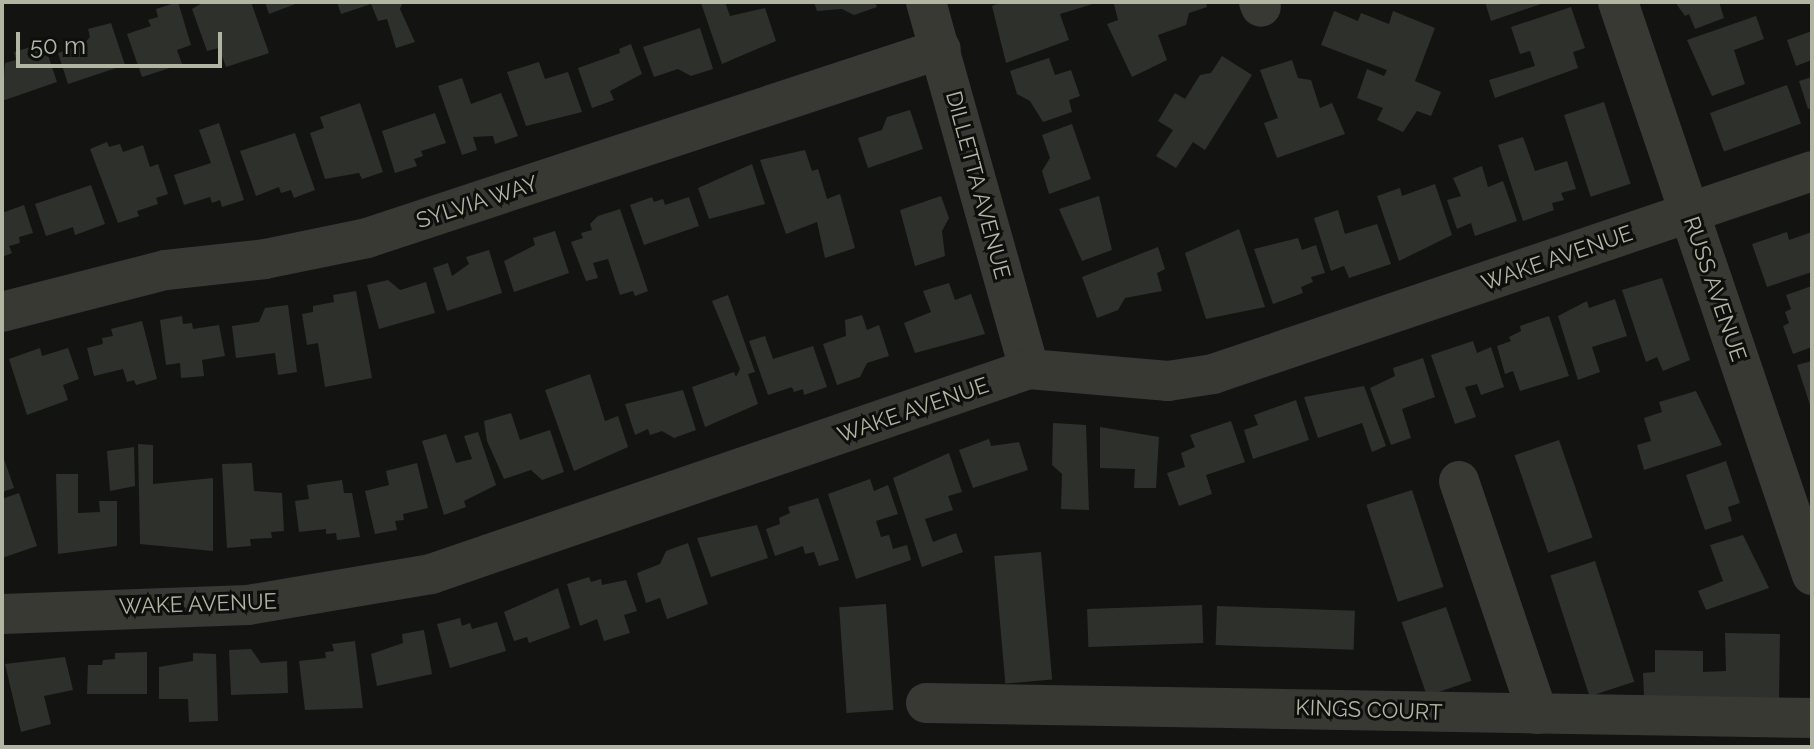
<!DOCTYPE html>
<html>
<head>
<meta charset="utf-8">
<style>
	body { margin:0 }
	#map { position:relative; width:1814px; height:749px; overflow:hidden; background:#131412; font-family:Raleway,sans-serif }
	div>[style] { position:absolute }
	.building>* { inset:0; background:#2e302c; transform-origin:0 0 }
	.minor>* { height:40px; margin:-20px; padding:0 20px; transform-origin:20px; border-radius:20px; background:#373932 }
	span { translate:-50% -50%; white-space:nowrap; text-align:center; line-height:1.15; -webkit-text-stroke:6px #0e0f0d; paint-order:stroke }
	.street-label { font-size:22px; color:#b1b5a2 }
	.frame { position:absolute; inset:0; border:4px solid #b1b5a2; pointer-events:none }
	.scale { position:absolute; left:16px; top:32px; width:206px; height:36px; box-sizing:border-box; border:4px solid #b1b5a2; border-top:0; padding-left:10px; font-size:24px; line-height:28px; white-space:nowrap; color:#b1b5a2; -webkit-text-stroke:6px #0e0f0d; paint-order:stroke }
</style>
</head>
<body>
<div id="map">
	<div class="building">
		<div style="clip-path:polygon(178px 2px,191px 45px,177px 50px,182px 64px,142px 77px,127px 34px,151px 26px,148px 20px,158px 17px,156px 9px)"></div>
		<div style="clip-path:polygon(204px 2px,251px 2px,269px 53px,226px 67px,219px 48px,207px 51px,192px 9px)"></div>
		<div style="clip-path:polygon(265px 2px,301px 2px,269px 14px)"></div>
		<div style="clip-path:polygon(337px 2px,403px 2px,400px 9px,415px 42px,396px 48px,387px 19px,378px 21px,371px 4px,341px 14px)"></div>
		<div style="clip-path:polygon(725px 2px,730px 16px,765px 8px,776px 41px,722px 64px,701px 3px)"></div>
		<div style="clip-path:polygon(814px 2px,875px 2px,877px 7px,854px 15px,842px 9px,817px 11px)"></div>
		<div style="clip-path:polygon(1003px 2px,1096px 2px,1096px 3px,1060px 14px,1069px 40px,1006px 63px,992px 6px)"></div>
		<div style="clip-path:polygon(1206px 2px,1207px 7px,1189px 13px,1186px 25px,1158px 35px,1167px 60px,1132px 77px,1107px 24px,1118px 20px,1114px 4px)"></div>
		<div style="clip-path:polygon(1485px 2px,1544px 2px,1544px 3px,1491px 21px)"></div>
		<div style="clip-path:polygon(1675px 2px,1719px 2px,1724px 18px,1695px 29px,1689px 14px,1685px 16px)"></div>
		<div style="clip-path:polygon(1571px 7px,1585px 48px,1573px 52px,1578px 68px,1495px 98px,1489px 80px,1535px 66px,1530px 51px,1520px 54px,1511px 27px)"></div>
		<div style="clip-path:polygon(1334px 11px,1358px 21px,1361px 13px,1389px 24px,1393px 11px,1435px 28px,1415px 81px,1441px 92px,1431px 116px,1417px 111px,1403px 132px,1377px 120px,1383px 108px,1357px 98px,1367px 69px,1384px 76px,1387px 70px,1321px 45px)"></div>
		<div style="clip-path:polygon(1756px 16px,1764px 39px,1734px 50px,1745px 84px,1712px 96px,1687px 40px)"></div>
		<div style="clip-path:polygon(111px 23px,125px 65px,68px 84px,58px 53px,84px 44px,90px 37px,88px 29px)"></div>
		<div style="clip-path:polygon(700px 28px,713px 69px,691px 76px,678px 69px,654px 77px,643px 47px)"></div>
		<div style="clip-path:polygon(1812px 31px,1812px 60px,1796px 66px,1787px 40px)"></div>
		<div style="clip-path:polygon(44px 43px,57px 82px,2px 101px,5px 63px,16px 60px,14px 52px)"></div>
		<div style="clip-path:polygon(631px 44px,642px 74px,610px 91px,614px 100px,592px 108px,578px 68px,620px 53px,619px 49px)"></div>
		<div style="clip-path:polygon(1222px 56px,1252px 75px,1205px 150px,1193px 142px,1176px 168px,1156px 156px,1173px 130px,1158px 121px,1175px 93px,1185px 99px,1200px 75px,1211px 73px)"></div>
		<div style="clip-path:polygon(1049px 58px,1055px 75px,1071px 70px,1080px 96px,1069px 100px,1072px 112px,1043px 122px,1030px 101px,1017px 94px,1010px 71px)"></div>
		<div style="clip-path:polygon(1292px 60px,1298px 78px,1311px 80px,1320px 108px,1332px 103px,1345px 134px,1277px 158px,1264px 123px,1278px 118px,1260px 70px)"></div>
		<div style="clip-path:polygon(539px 62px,545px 79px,568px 72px,582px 112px,526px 126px,507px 72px)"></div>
		<div style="clip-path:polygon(1812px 77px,1812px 108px,1808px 109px,1799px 81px)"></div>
		<div style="clip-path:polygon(462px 78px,471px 104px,501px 93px,518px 136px,495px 144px,493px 136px,473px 137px,477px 150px,462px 155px,438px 86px)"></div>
		<div style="left:1787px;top:85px;width:41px;height:82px;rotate:70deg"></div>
		<div style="left:1604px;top:102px;width:86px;height:42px;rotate:72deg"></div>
		<div style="clip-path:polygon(360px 103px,383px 172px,362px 179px,359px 173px,325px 179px,310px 133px,324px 128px,320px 117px)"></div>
		<div style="clip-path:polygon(910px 110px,923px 149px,868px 168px,858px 138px,882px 130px,887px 117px)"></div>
		<div style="clip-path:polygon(435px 113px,446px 143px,421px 151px,423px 156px,414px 159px,417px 166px,395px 173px,382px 131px)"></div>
		<div style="clip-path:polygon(219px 123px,244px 200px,222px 207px,220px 200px,212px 203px,210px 197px,184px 205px,174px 175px,211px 163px,199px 130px)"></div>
		<div style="clip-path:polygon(1072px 124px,1091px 179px,1049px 194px,1042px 171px,1050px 158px,1042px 135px)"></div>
		<div style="clip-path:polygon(295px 133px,315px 190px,294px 198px,291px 190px,281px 193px,279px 187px,256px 196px,240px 151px)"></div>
		<div style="clip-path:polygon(1523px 137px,1535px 171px,1567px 161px,1576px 189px,1561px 193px,1564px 200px,1552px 203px,1554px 210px,1523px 221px,1498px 145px)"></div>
		<div style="clip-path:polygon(107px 142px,109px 147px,120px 144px,123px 152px,143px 145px,150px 167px,158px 164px,168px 194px,156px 198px,158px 204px,137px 211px,139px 216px,118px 223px,90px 149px)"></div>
		<div style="clip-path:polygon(805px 150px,812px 171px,818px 169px,827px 199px,840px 194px,855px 248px,825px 258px,817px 222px,786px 234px,760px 160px)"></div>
		<div style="clip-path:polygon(752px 164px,765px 204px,709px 219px,698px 188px)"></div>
		<div style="clip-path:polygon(1482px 166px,1488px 187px,1503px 181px,1517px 221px,1475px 236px,1471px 223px,1457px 229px,1447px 200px,1461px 196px,1453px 178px)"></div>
		<div style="clip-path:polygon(1435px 184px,1452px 235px,1399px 261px,1377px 196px,1400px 188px,1402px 196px)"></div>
		<div style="clip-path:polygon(91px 185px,105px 224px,75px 235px,73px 227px,46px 236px,35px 204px)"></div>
		<div style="clip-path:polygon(941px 196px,949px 218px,942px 231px,945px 256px,915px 266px,900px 210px)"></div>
		<div style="clip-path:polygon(1099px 196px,1112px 250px,1082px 261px,1059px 209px)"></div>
		<div style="clip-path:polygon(652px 197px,654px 202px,663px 199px,665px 205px,689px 197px,699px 226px,644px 245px,630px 205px)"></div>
		<div style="clip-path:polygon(24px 205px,33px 233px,19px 237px,20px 243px,9px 246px,12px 253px,2px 257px,2px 213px)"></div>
		<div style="clip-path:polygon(620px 209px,648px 291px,635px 296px,633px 291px,620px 295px,608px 259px,593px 263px,598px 278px,586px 281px,571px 242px,583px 238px,581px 233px,592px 230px,590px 224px,598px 216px)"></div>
		<div style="clip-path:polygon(1338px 210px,1345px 234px,1377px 224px,1391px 264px,1349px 278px,1344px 266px,1331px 271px,1314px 218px)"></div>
		<div style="clip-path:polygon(1239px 229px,1265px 307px,1206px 319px,1185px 253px)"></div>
		<div style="clip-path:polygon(555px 231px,569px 273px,514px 292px,504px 261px,535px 245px,533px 238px)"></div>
		<div style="clip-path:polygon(1787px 232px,1789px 240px,1812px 232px,1812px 272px,1767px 287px,1752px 244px)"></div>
		<div style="clip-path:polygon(1298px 238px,1302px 250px,1316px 245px,1325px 273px,1311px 277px,1313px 282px,1301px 287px,1303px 293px,1273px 304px,1254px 249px)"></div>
		<div style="clip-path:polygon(1158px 247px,1165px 269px,1157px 273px,1162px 291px,1125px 298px,1118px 310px,1097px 318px,1082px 277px)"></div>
		<div style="clip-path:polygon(489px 250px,502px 293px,447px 311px,433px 268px,448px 263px,452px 276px,469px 264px,466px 257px)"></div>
		<div style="clip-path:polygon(1662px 278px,1690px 360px,1663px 371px,1657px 357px,1646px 362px,1622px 290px)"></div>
		<div style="clip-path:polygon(388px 280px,400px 290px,426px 282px,435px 313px,379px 329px,367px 285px)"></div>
		<div style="clip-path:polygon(949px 283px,955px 300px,971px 294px,985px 334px,915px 353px,904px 323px,931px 312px,923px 291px)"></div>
		<div style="clip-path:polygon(1812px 286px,1812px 347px,1793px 354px,1783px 326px,1789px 323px,1785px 312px,1791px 309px,1786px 295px)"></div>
		<div style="clip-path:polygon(356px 291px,372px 378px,325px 387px,318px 343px,307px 345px,302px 314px,313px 312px,313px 306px,334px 302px,333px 295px)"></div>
		<div style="clip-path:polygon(728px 295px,755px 372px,748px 374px,758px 404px,705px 427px,692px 387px,734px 372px,736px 377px,740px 369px,712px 301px)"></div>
		<div style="clip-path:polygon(1615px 299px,1627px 336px,1592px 347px,1600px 372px,1578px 380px,1558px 316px,1587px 301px,1589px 308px)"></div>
		<div style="clip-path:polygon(288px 305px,297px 372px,278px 375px,275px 353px,236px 358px,232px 326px,259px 322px,265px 308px)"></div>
		<div style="clip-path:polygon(862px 315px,867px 330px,879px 325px,889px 356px,867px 363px,860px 377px,837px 385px,823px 344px,846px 336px,845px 320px)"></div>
		<div style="clip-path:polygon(182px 316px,183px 324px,192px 323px,193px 329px,219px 325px,225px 356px,202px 360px,204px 376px,181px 378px,180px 363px,166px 365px,160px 320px)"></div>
		<div style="clip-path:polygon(1549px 316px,1569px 376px,1520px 391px,1513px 371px,1505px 374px,1497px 346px,1511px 341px,1509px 337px,1521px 331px,1520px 326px)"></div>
		<div style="clip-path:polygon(142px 321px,157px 379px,136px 385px,134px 380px,127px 382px,123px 369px,94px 376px,87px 348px,103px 344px,102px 338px,113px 336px,111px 329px)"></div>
		<div style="clip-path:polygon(765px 336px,773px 359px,813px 346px,827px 387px,804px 395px,803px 389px,794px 392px,792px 387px,768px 395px,749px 341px)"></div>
		<div style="clip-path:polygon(1473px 341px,1477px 353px,1491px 347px,1504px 387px,1481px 395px,1477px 384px,1465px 387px,1476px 417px,1455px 424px,1431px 355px)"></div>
		<div style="clip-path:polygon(40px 348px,42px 356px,68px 348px,79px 379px,63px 385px,68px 400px,27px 415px,9px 359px)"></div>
		<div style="clip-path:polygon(1423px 358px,1435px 397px,1402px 409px,1411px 438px,1391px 445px,1370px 388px,1395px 376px,1393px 368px)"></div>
		<div style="clip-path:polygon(1812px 361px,1812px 408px,1811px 408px,1797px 365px)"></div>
		<div style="clip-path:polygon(590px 374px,605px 421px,618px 416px,628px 447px,574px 471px,545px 390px)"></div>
		<div style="clip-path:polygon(1364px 386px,1386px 446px,1372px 452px,1362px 423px,1318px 438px,1304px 397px)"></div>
		<div style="clip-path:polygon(683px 390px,696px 430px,674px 438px,662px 431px,650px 435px,648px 429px,635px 435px,625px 404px)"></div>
		<div style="clip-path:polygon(1696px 391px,1722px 445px,1644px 470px,1637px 445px,1651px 441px,1644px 418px,1662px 412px,1659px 402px)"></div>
		<div style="clip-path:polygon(1296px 400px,1309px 440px,1253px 459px,1244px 430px,1258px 425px,1254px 415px)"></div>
		<div style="clip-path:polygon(511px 413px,520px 440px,550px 430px,564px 472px,542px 480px,531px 470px,504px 479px,487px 441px,484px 421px)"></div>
		<div style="clip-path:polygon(1231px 421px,1245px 462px,1206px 475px,1212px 494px,1179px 506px,1167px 473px,1185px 467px,1181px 453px,1195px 447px,1190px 435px)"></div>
		<div style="clip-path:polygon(1053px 423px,1086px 425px,1089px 510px,1061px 509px,1062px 474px,1052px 465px)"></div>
		<div style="clip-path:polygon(1100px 427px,1159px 437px,1156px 488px,1134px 488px,1135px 469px,1100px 468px)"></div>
		<div style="clip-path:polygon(478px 432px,496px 485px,464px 501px,466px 507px,444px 515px,422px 441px,446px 434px,456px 463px,472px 459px,464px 436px)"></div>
		<div style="clip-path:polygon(989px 439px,991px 446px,1019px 442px,1028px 470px,973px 488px,959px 450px)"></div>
		<div style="left:1559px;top:440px;width:103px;height:47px;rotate:71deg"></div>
		<div style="clip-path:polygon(138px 444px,153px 445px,153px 484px,213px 478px,213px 551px,140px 544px)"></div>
		<div style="clip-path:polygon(134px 447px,135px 486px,110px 491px,107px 451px)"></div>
		<div style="clip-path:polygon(2px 453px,14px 488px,2px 492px)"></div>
		<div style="clip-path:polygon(949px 453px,962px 492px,948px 496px,953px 510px,925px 519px,933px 542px,956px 533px,963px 552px,922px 567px,893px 478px)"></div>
		<div style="clip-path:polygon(1726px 461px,1740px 503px,1728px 507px,1732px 521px,1705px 530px,1686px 475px)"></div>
		<div style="clip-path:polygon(252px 463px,254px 491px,282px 493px,284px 531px,271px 532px,272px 538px,250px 539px,251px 546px,227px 548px,222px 464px)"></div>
		<div style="clip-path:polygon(417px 463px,428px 508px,403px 514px,404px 520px,395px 521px,397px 530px,375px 534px,365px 491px,389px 485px,386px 471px)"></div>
		<div style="clip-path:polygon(56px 474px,78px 474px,78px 513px,100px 512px,99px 501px,117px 501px,117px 546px,58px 554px)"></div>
		<div style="clip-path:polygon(870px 479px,874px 491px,888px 485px,898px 514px,876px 521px,881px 537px,889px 535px,893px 549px,907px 545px,911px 560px,856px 579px,828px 494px)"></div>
		<div style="clip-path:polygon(342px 480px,344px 493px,352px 493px,360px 537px,337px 540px,336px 533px,326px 534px,326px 529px,299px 532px,295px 501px,309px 499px,307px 485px)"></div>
		<div style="left:1412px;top:490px;width:102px;height:48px;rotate:72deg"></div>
		<div style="clip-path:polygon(19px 493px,37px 546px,2px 558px,2px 499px)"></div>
		<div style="clip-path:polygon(818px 498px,839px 560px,819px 566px,814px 552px,805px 554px,803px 546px,775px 556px,766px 529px,780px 524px,779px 518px,790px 513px,788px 507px)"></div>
		<div style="clip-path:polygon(757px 525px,768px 558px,711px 577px,697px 538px)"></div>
		<div style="clip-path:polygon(1743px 535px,1769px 588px,1706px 610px,1698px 591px,1723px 581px,1710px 545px)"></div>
		<div style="clip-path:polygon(688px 543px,708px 604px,667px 619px,660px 598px,646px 603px,637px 573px,660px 564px,666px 551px)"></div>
		<div style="left:1041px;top:552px;width:128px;height:47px;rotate:85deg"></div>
		<div style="left:1595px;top:561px;width:127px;height:47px;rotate:72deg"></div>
		<div style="clip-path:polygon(589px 577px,591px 582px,601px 579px,602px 585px,626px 580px,637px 611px,624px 615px,630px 633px,604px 641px,597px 619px,580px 626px,567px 584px)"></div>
		<div style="clip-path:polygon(558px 588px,570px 628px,529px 643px,527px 637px,514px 641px,504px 612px)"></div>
		<div style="left:886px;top:604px;width:106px;height:47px;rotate:86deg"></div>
		<div style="left:1202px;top:605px;width:38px;height:115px;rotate:88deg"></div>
		<div style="left:1217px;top:606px;width:138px;height:39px;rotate:2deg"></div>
		<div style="left:1446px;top:607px;width:78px;height:47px;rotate:71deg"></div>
		<div style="clip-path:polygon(460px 618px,462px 626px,470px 623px,472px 629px,497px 622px,506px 651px,450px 668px,437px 624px)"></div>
		<div style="clip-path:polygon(424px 630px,432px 674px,377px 686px,371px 654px,403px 643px,402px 634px)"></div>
		<div style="clip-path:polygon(1725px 633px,1780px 634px,1779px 698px,1644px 697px,1643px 673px,1655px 672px,1655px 650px,1703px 651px,1703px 672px,1726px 671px)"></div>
		<div style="clip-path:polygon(355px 641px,363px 708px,305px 710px,299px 661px,326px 658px,325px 652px,334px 651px,332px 644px)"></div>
		<div style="clip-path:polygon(251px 649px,261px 663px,287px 661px,288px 693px,231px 695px,229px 650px)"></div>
		<div style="clip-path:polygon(147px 652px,147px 694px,87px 694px,88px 665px,102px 665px,103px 660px,115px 659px,115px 653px)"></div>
		<div style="clip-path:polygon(193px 653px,216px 654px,218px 721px,189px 722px,188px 699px,159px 699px,159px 667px,193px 661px)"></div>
		<div style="clip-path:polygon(65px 657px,73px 690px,44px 696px,51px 724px,21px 732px,5px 664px)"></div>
	</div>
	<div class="minor">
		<div style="left:926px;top:2px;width:381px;rotate:74.3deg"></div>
		<div style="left:1259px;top:2px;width:5px;rotate:68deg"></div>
		<div style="left:1618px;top:2px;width:605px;rotate:71.3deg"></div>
		<div style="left:2px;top:312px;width:169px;rotate:-14.4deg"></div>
		<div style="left:166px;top:270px;width:100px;rotate:-6.3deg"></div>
		<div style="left:265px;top:259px;width:104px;rotate:-11.6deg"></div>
		<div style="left:367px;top:238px;width:604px;rotate:-18.23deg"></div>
		<div style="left:1459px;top:481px;width:246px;rotate:71.3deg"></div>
		<div style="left:2px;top:614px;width:246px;rotate:-2.1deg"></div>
		<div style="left:248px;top:605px;width:186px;rotate:-9.6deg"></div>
		<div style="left:431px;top:574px;width:632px;rotate:-18.92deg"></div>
		<div style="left:1029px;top:369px;width:140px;rotate:4.9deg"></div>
		<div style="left:1168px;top:381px;width:46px;rotate:-8.8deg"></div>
		<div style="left:1213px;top:374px;width:632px;rotate:-18.72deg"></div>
		<div style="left:926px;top:703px;width:886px;rotate:0.97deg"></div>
	</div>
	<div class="street-label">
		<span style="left:978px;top:185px;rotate:75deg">DILLETTA AVENUE</span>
		<span style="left:477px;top:202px;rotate:-18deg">SYLVIA WAY</span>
		<span style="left:1557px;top:258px;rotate:-19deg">WAKE AVENUE</span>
		<span style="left:1715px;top:289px;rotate:71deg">RUSS AVENUE</span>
		<span style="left:913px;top:410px;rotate:-19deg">WAKE AVENUE</span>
		<span style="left:198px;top:604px;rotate:-2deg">WAKE AVENUE</span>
		<span style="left:1369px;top:710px;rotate:2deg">KINGS COURT</span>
	</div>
	<div class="frame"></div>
	<div class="scale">50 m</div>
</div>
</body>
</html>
